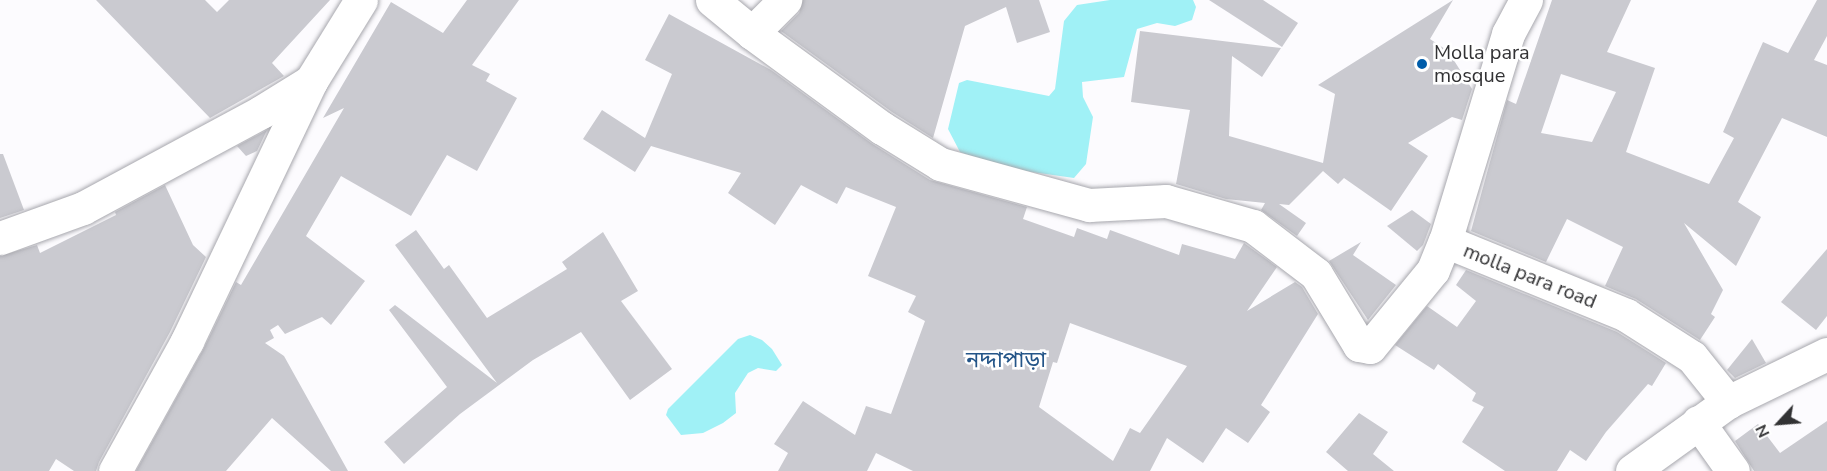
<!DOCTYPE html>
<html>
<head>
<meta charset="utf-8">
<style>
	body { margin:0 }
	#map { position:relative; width:1827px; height:471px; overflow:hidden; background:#fcfbfe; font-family:"Nunito Sans","Noto Sans Bengali",sans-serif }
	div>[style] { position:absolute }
	.water>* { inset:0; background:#a0f1f6 }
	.building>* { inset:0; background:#cacad0 }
	.roads { filter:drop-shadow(0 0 2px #a7a7ad) drop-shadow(0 0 2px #a7a7ad) }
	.street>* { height:33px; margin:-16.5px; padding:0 16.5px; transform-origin:16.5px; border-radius:16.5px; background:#fff }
	.dots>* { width:16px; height:16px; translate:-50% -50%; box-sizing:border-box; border:3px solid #fff; border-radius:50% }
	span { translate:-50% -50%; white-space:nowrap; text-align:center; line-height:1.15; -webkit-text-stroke:5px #fff; paint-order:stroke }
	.poi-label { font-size:20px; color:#323234 }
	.left { translate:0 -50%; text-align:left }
	.street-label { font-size:20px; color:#323234 }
	.quarter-label { font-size:22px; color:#245588 }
	.north { position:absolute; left:1749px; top:393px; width:60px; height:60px; -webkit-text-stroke:4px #fff; paint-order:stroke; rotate:244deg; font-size:16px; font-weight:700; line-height:24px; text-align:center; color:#323234 }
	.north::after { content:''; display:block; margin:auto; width:21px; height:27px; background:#323234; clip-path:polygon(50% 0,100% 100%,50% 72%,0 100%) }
</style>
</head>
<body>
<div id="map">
	<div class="water">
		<div style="clip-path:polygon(1110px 0,1193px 0,1196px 7px,1192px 20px,1175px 26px,1157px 23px,1137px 29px,1124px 77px,1082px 82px,1083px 97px,1093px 117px,1086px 164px,1074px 178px,1003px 168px,960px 152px,948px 129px,959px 83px,967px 80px,1049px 96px,1055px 89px,1064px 21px,1077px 5px)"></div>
		<div style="clip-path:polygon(750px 335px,762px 340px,772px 349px,782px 365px,776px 371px,758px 368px,748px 373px,735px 393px,736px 413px,723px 423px,703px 433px,681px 435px,666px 415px,668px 409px,738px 339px)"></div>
	</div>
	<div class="building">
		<div style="clip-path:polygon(96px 0,205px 0,217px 12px,229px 0,330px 0,272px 63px,284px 76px,210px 118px)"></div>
		<div style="clip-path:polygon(467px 0,519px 0,472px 65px,490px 74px,486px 81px,517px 98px,477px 171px,447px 155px,411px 216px,341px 176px,306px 236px,365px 281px,331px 325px,322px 317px,285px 334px,278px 325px,270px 330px,274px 338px,265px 343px,284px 356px,348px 471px,331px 471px,272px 418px,226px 471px,136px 471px,203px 350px,236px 282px,241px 285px,344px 108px,323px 118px,391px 2px,443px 33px)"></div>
		<div style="clip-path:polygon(803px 0,1039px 0,1050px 32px,1017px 43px,1006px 7px,965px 26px,933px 138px,892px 112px,781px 31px,799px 13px)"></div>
		<div style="clip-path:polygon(1209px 0,1263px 0,1298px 23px,1282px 47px)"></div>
		<div style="clip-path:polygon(1453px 0,1430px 39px,1448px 51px,1472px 89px,1462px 120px,1452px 117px,1408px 143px,1428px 156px,1391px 211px,1344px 178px,1338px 184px,1323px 171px,1289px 205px,1279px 204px,1306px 223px,1297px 236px,1261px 210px,1265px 203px,1226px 199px,1176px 184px,1190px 110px,1131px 102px,1140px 31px,1281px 48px,1262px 77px,1232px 56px,1229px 136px,1323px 163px,1335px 94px,1318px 85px)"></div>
		<div style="clip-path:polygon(evenodd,1552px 0,1631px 0,1607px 52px,1655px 68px,1626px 152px,1709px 184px,1734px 138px,1723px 132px,1763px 42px,1788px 53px,1817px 0,1827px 0,1827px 36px,1814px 60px,1827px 65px,1827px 137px,1782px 118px,1738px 202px,1761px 217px,1736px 266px,1684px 223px,1723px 290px,1711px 314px,1715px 317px,1700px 340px,1636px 299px,1605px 286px,1623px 247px,1567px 219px,1546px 262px,1471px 231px,1507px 100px,1516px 104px,1552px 0,1561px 74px,1616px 92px,1592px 142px,1541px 133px,1561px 74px)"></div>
		<div style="clip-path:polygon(evenodd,669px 14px,771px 70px,871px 143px,930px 180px,1027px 207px,1023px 219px,1074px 237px,1077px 228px,1107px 239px,1110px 230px,1179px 255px,1182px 244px,1235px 259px,1244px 243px,1277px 267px,1247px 311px,1295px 282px,1302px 287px,1318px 314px,1261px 405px,1270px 412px,1248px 443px,1226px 428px,1203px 463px,1167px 438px,1150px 471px,913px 471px,876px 453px,867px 471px,778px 471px,788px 453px,774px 444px,803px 401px,855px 435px,866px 406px,891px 414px,925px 321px,908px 312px,916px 296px,868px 276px,896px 207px,846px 187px,837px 204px,801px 185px,775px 225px,728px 193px,741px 173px,651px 146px,635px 172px,583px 139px,602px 110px,645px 138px,672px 74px,645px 60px,669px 14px,1070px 323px,1187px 366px,1140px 433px,1130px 428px,1113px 461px,1039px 407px,1053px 362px,1057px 363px,1070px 323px)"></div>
		<div style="clip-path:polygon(267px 130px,257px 151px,246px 156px,237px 146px)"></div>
		<div style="clip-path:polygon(0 154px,3px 154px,24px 210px,0 218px)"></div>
		<div style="clip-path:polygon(165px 185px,193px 245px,206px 257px,170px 332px,99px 462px,96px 471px,74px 471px,56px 459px,49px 471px,0 471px,0 256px,37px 245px,40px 253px,116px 215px,115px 212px)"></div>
		<div style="clip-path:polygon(1412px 210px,1431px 224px,1423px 245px,1417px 251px,1387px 226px)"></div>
		<div style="clip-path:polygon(416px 230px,444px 269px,449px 265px,487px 318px,567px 269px,562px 262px,603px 232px,638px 291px,621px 301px,672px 369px,630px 400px,581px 332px,533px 360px,460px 414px,404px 464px,384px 442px,447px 387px,389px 310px,395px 305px,497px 383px,395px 245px)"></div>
		<div style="clip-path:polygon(1361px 242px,1353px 255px,1396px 285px,1368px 320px,1329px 261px)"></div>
		<div style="clip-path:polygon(1827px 249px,1827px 316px,1816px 330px,1781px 302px)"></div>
		<div style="clip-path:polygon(1466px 270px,1617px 332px,1666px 363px,1652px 386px,1648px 384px,1606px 432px,1586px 461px,1570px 450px,1557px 471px,1505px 471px,1462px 442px,1484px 407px,1472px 401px,1476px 393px,1438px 364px,1434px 370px,1395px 345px,1427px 306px,1457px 327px,1476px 301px,1456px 285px)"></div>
		<div style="clip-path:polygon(1752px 339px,1766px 363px,1735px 378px,1727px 370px)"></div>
		<div style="clip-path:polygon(1359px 413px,1388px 432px,1373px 454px,1394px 471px,1348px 471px,1326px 452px)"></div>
		<div style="clip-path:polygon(1827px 421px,1827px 471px,1754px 471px,1735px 441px,1758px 424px,1780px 453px)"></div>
	</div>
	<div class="roads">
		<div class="street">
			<div style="left:712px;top:0;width:52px;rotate:39.5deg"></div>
			<div style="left:752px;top:33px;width:161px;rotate:36.2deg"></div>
			<div style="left:882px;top:128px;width:68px;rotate:31.8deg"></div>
			<div style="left:940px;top:164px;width:155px;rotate:15.4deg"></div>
			<div style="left:1089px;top:205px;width:77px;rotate:-3deg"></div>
			<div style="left:1166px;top:201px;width:91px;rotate:16deg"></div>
			<div style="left:1253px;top:226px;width:79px;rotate:37.3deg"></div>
			<div style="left:1316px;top:274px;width:83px;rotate:58.8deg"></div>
			<div style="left:1359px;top:345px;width:11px;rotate:10deg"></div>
			<div style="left:1370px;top:347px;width:99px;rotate:-50.7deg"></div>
			<div style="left:1433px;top:270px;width:31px;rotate:-68deg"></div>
			<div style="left:1526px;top:0;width:38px;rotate:118deg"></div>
			<div style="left:1508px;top:34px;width:216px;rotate:106.9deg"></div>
			<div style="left:1445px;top:241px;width:196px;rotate:22.2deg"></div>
			<div style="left:1626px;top:315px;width:78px;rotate:32.5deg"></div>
			<div style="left:1692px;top:357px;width:58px;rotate:51.3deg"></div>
			<div style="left:752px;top:33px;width:47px;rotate:-45deg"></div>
			<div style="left:0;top:238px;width:88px;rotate:-19.9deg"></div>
			<div style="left:83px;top:208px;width:202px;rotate:-28.3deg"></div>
			<div style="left:261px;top:112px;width:59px;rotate:-31.8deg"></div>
			<div style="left:1698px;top:422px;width:60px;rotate:54.5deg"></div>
			<div style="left:115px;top:471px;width:149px;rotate:-61deg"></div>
			<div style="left:187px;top:341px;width:288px;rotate:-64.5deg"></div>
			<div style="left:311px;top:81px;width:95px;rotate:-58.3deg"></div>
			<div style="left:1632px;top:471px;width:118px;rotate:-35.7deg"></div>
			<div style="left:1728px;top:402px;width:110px;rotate:-25.9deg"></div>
		</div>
	</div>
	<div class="dots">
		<div style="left:1422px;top:64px;background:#005daa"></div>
	</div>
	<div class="poi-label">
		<span class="left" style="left:1434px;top:64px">Molla para<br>mosque</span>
	</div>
	<div class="street-label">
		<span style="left:1530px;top:276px;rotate:22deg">molla para road</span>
	</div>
	<div class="quarter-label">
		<span style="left:1006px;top:361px">নদ্দাপাড়া</span>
	</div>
	<div class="north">N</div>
</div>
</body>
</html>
